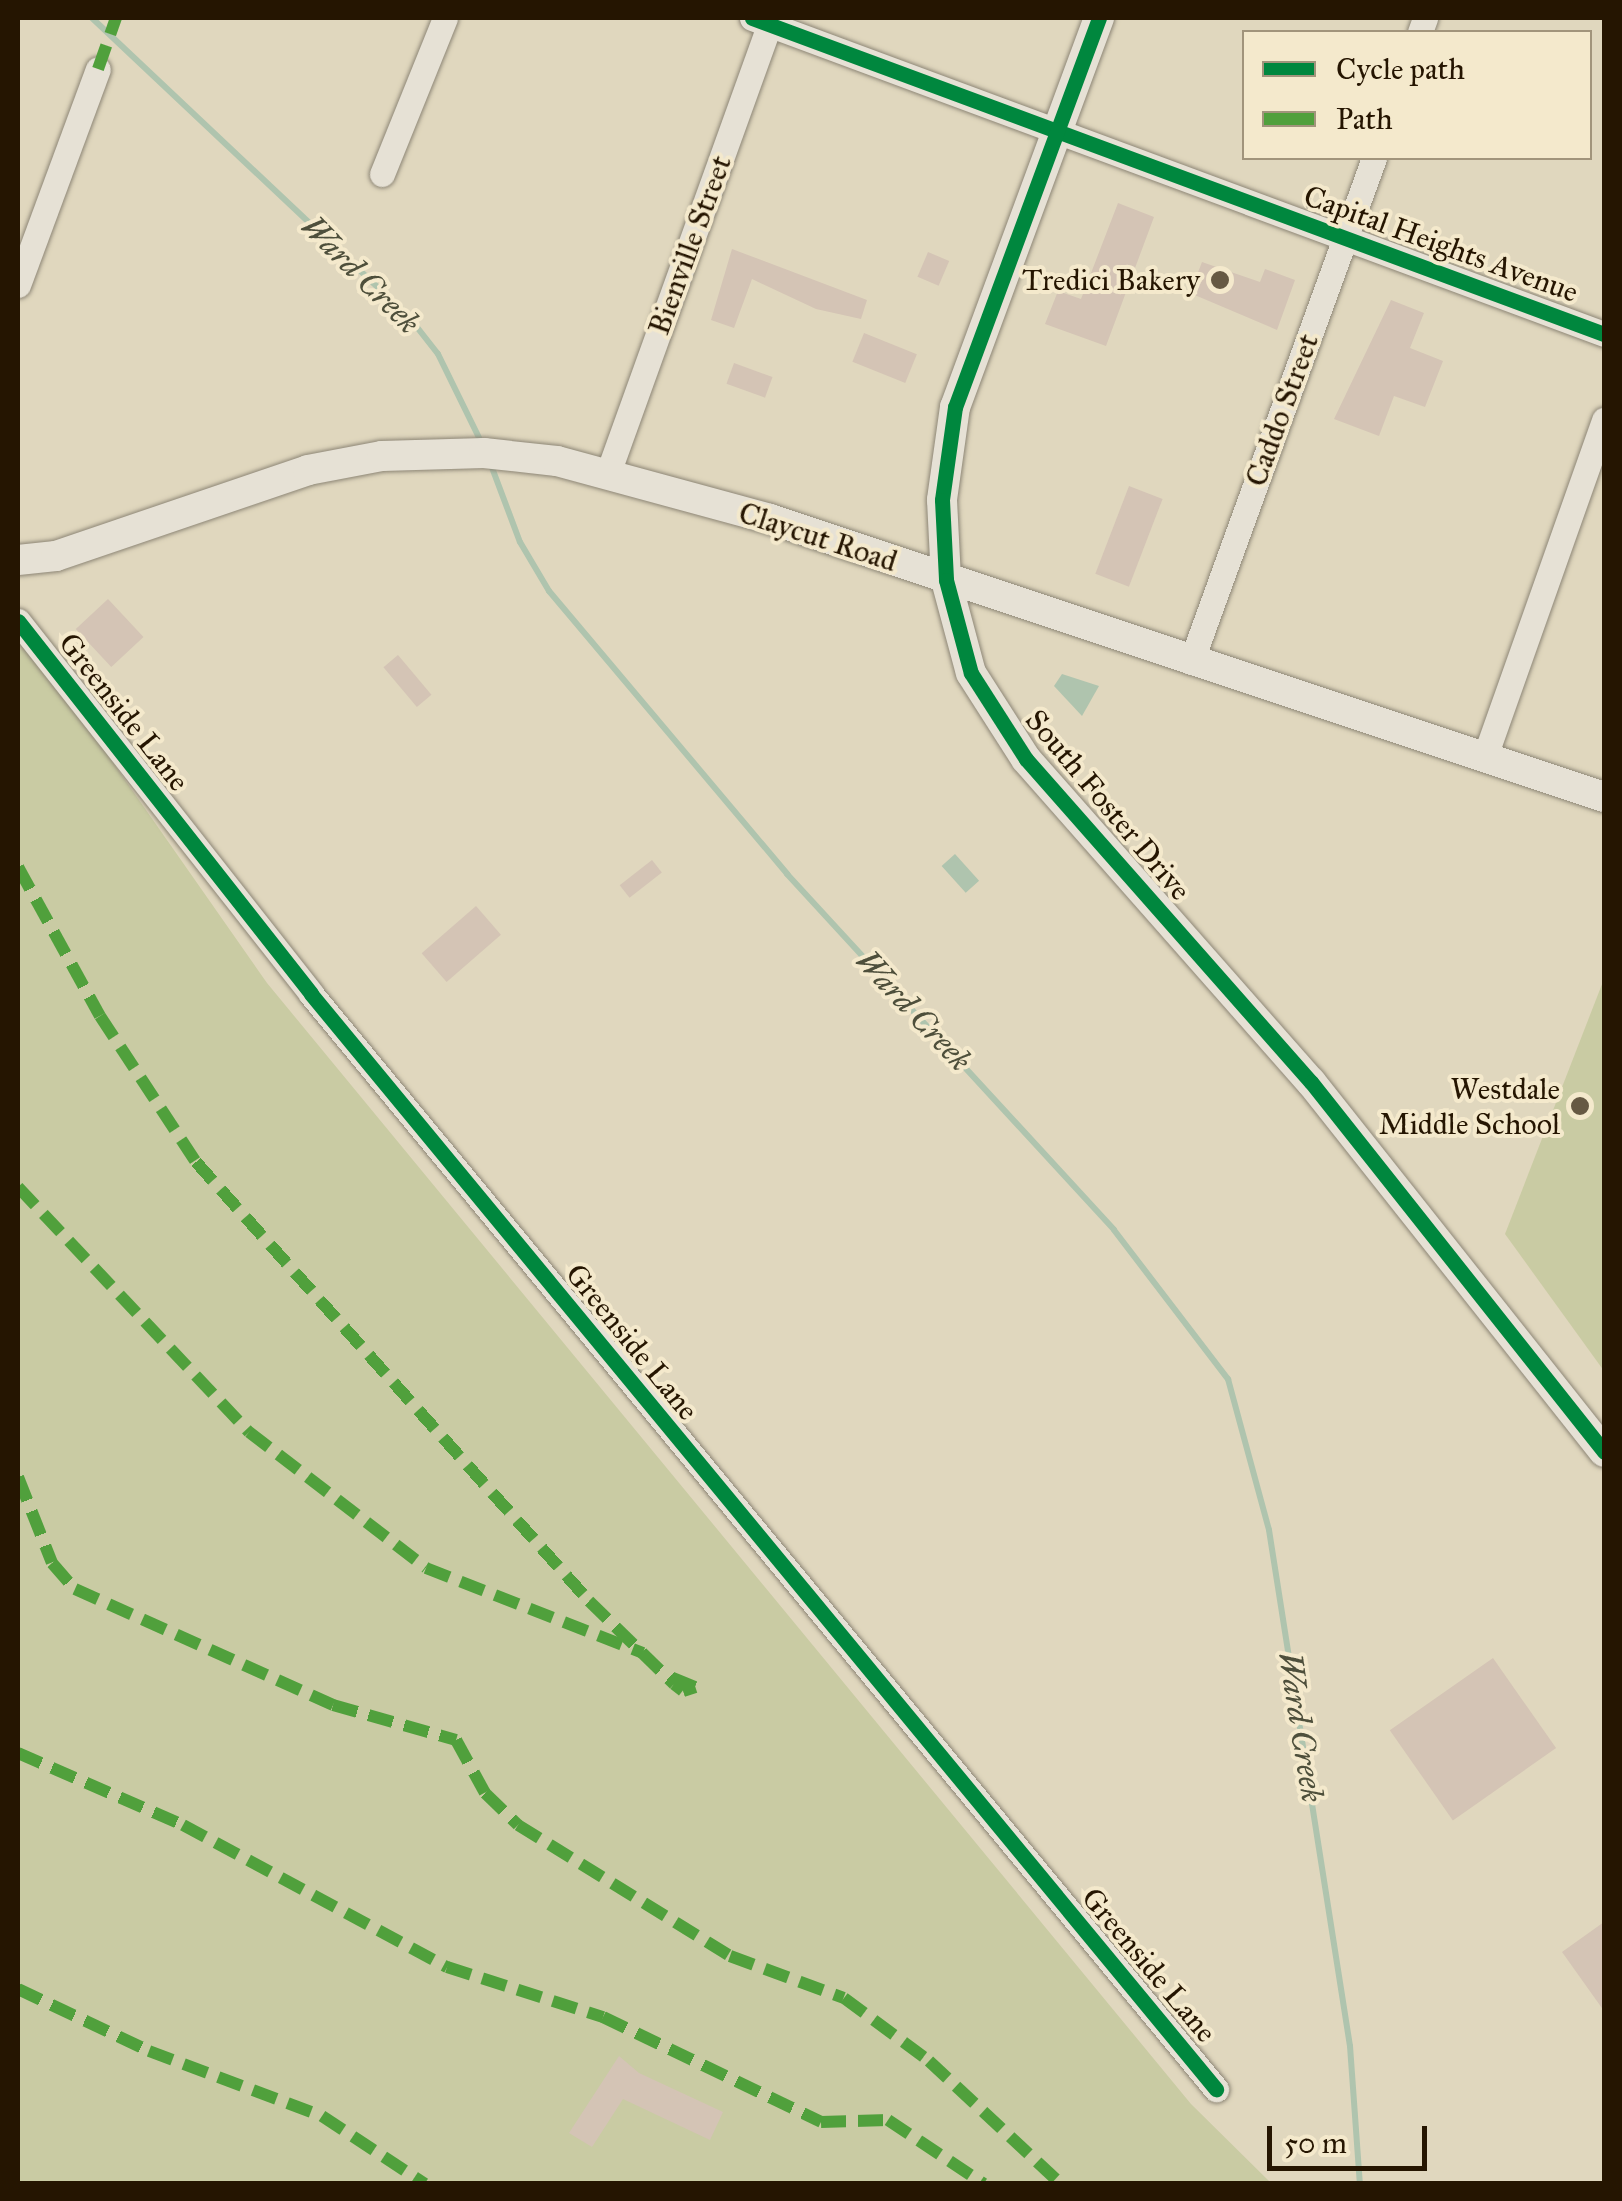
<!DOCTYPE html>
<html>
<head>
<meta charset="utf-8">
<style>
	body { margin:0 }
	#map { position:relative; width:1622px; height:2201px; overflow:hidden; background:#e0d7be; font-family:"IM FELL Great Primer",serif }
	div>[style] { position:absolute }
	.green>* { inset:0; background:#c9cba3 }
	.water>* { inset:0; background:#afc4ae; transform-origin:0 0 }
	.stream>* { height:6px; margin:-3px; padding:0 3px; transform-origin:3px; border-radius:3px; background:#afc4ae }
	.building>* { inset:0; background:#d4c4b5; transform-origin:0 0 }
	.roads { filter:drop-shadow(0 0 2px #8d8676) drop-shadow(0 0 2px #8d8676) }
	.minor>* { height:25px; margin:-12.5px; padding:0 12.5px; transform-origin:12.5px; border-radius:12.5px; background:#e6e1d5 }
	.tertiary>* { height:30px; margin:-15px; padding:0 15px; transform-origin:15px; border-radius:15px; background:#e6e1d5 }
	.quiet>* { height:12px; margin-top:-6px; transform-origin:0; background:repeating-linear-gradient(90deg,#50a03c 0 25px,transparent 0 37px) }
	.cycleway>* { height:15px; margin:-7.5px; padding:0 7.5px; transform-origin:7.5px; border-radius:7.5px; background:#00873e }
	.dots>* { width:28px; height:28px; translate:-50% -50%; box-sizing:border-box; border:5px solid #f4e9cc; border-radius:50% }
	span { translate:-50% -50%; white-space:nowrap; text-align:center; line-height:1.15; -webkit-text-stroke:8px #f4e9cc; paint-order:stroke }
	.street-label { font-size:30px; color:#251501 }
	.poi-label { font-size:30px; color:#251501 }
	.right { translate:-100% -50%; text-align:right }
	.water-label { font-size:32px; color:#4e4f3b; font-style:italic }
	.frame { position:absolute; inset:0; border:20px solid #251501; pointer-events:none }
	.legend { position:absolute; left:1242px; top:30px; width:350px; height:130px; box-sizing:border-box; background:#f4e9cc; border:2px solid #a1947b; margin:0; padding:12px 18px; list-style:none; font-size:30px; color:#251501 }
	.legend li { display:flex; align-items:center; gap:20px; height:50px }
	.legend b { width:50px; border:2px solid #a1947b }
	.scale { position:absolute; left:1267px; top:2126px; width:160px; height:45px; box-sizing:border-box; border:5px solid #251501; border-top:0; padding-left:12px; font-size:30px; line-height:35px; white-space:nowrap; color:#251501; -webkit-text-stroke:8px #f4e9cc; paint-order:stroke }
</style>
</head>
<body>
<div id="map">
	<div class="green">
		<div style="clip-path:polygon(18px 627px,267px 983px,1191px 2104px,1271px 2183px,18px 2183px)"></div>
		<div style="clip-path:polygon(1604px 979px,1604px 1371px,1505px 1234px)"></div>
	</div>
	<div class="water">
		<div style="clip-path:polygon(1062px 674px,1099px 686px,1082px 716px,1054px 686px)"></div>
		<div style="left:955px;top:854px;width:36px;height:18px;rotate:48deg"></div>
	</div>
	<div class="stream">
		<div style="left:92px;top:18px;width:436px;rotate:43.3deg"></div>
		<div style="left:409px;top:317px;width:47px;rotate:51.9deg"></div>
		<div style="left:438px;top:354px;width:100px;rotate:63.9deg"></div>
		<div style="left:491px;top:465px;width:82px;rotate:69.4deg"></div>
		<div style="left:520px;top:542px;width:57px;rotate:59.4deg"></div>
		<div style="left:549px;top:591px;width:370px;rotate:49.9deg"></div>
		<div style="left:787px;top:874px;width:483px;rotate:47.4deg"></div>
		<div style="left:1114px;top:1230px;width:188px;rotate:52.6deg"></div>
		<div style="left:1228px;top:1379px;width:156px;rotate:74.8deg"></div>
		<div style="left:1269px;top:1530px;width:522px;rotate:81.08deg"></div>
		<div style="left:1350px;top:2046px;width:138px;rotate:85.9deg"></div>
	</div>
	<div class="building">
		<div style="clip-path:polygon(1118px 203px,1154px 217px,1106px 346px,1045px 324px,1058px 291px,1081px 299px)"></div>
		<div style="clip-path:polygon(732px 249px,867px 300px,861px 319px,816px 309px,752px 279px,734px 328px,711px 320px)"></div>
		<div style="left:928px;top:252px;width:23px;height:27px;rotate:23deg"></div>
		<div style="clip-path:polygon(1202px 262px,1260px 282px,1265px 269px,1295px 280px,1277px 330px,1190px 293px)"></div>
		<div style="clip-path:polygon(1391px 300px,1424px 313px,1410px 348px,1443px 361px,1425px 407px,1394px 396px,1379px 436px,1334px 419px)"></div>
		<div style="left:864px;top:333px;width:57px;height:31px;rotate:22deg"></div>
		<div style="left:734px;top:363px;width:41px;height:22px;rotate:20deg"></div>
		<div style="left:1129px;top:486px;width:36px;height:94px;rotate:21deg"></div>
		<div style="left:108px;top:599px;width:52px;height:44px;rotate:47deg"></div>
		<div style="left:398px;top:655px;width:52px;height:19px;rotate:50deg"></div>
		<div style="left:652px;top:860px;width:16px;height:41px;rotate:52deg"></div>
		<div style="left:476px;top:906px;width:38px;height:72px;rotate:49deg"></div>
		<div style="left:1493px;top:1658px;width:110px;height:126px;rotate:55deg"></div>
		<div style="clip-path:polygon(1604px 1922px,1604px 2011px,1562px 1952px)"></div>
		<div style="clip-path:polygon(619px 2056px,639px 2073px,723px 2112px,710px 2140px,623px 2099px,592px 2147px,569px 2133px)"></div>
	</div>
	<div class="roads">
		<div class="minor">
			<div style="left:752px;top:18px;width:909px;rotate:20.35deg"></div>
			<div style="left:1420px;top:32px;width:15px;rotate:-70deg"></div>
			<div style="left:382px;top:174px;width:168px;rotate:-68deg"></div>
			<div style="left:18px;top:285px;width:230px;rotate:-69.7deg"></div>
			<div style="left:608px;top:473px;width:484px;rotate:-70.2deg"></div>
			<div style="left:18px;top:621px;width:474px;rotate:51.8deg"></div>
			<div style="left:311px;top:994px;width:1421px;rotate:50.43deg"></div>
			<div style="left:1191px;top:662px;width:536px;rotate:-70.04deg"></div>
			<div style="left:1484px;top:759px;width:360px;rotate:-70.5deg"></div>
		</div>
		<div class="tertiary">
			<div style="left:1099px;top:18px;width:415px;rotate:110.3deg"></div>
			<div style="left:955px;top:407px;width:94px;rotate:98deg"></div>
			<div style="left:942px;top:500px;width:80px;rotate:87.1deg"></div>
			<div style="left:946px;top:580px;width:96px;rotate:75deg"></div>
			<div style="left:971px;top:673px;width:102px;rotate:57.4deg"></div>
			<div style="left:1026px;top:759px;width:431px;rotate:48.6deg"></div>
			<div style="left:1311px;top:1082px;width:472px;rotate:51.6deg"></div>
			<div style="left:18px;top:560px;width:38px;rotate:-6deg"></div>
			<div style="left:56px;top:556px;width:266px;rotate:-18.8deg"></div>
			<div style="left:308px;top:470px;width:75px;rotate:-10.7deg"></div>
			<div style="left:382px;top:456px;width:102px;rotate:-1.7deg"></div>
			<div style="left:484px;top:453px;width:73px;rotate:6.3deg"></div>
			<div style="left:557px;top:461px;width:221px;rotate:15.2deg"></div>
			<div style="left:770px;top:519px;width:879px;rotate:18.43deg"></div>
		</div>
	</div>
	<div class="quiet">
		<div style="left:98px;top:69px;width:54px;rotate:-70.6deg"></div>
		<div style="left:18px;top:867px;width:170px;rotate:61.2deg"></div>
		<div style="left:100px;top:1016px;width:175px;rotate:56.7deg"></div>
		<div style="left:196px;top:1162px;width:589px;rotate:48.16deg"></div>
		<div style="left:589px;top:1601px;width:119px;rotate:44.3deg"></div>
		<div style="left:674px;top:1684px;width:11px;rotate:38deg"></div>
		<div style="left:683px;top:1691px;width:13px;rotate:-18deg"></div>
		<div style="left:695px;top:1687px;width:29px;rotate:-158deg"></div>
		<div style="left:18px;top:1187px;width:337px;rotate:46.7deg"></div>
		<div style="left:249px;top:1432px;width:223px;rotate:37.5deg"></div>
		<div style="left:426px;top:1568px;width:233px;rotate:21.4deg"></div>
		<div style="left:18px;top:1477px;width:92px;rotate:68.4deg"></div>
		<div style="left:52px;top:1563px;width:35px;rotate:49deg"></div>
		<div style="left:75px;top:1589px;width:283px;rotate:24.2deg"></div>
		<div style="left:333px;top:1705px;width:128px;rotate:15.9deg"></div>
		<div style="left:456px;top:1740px;width:60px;rotate:61.3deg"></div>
		<div style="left:485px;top:1793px;width:46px;rotate:44.1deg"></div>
		<div style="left:518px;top:1825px;width:249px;rotate:31.7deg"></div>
		<div style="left:730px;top:1956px;width:121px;rotate:20.2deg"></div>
		<div style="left:844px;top:1998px;width:106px;rotate:36.5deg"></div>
		<div style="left:929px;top:2061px;width:180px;rotate:43deg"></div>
		<div style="left:18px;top:1753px;width:180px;rotate:23.6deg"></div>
		<div style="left:183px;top:1825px;width:300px;rotate:28.3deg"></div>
		<div style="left:447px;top:1967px;width:164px;rotate:17.8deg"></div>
		<div style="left:603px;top:2017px;width:242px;rotate:25.7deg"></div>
		<div style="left:821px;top:2122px;width:67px;rotate:-1.7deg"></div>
		<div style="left:888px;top:2120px;width:115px;rotate:33.7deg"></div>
		<div style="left:18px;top:1989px;width:145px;rotate:25.3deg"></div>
		<div style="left:149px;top:2051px;width:185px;rotate:20.6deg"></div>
		<div style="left:322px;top:2116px;width:123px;rotate:33.4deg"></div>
	</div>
	<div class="cycleway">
		<div style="left:752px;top:18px;width:909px;rotate:20.35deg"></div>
		<div style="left:1099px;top:18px;width:415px;rotate:110.3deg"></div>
		<div style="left:955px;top:407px;width:94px;rotate:98deg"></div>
		<div style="left:942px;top:500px;width:80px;rotate:87.1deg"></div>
		<div style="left:946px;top:580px;width:96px;rotate:75deg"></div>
		<div style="left:971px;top:673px;width:102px;rotate:57.4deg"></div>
		<div style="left:1026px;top:759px;width:431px;rotate:48.6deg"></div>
		<div style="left:1311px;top:1082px;width:472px;rotate:51.6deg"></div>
		<div style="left:18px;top:621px;width:474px;rotate:51.8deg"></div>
		<div style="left:311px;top:994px;width:1421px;rotate:50.43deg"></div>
	</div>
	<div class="dots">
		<div style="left:1220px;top:280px;background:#665943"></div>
		<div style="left:1580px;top:1106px;background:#665943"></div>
	</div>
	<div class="street-label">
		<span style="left:1441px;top:244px;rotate:20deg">Capital Heights Avenue</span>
		<span style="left:690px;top:245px;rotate:-70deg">Bienville Street</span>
		<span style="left:1282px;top:410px;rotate:-70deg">Caddo Street</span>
		<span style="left:818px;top:537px;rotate:18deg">Claycut Road</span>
		<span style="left:124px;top:712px;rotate:52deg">Greenside Lane</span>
		<span style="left:1108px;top:805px;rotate:50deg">South Foster Drive</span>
		<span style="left:632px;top:1342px;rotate:51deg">Greenside Lane</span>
		<span style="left:1149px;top:1965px;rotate:50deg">Greenside Lane</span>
	</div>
	<div class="poi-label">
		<span class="right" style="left:1200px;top:280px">Tredici Bakery</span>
		<span class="right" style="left:1560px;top:1106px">Westdale<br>Middle School</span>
	</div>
	<div class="water-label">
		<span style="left:360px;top:275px;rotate:45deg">Ward Creek</span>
		<span style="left:913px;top:1011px;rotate:47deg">Ward Creek</span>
		<span style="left:1300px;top:1727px;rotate:81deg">Ward Creek</span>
	</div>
	<div class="frame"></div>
	<ul class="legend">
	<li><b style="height:12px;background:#00873e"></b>Cycle path</li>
	<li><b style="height:12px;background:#50a03c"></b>Path</li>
	</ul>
	<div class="scale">50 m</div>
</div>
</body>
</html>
